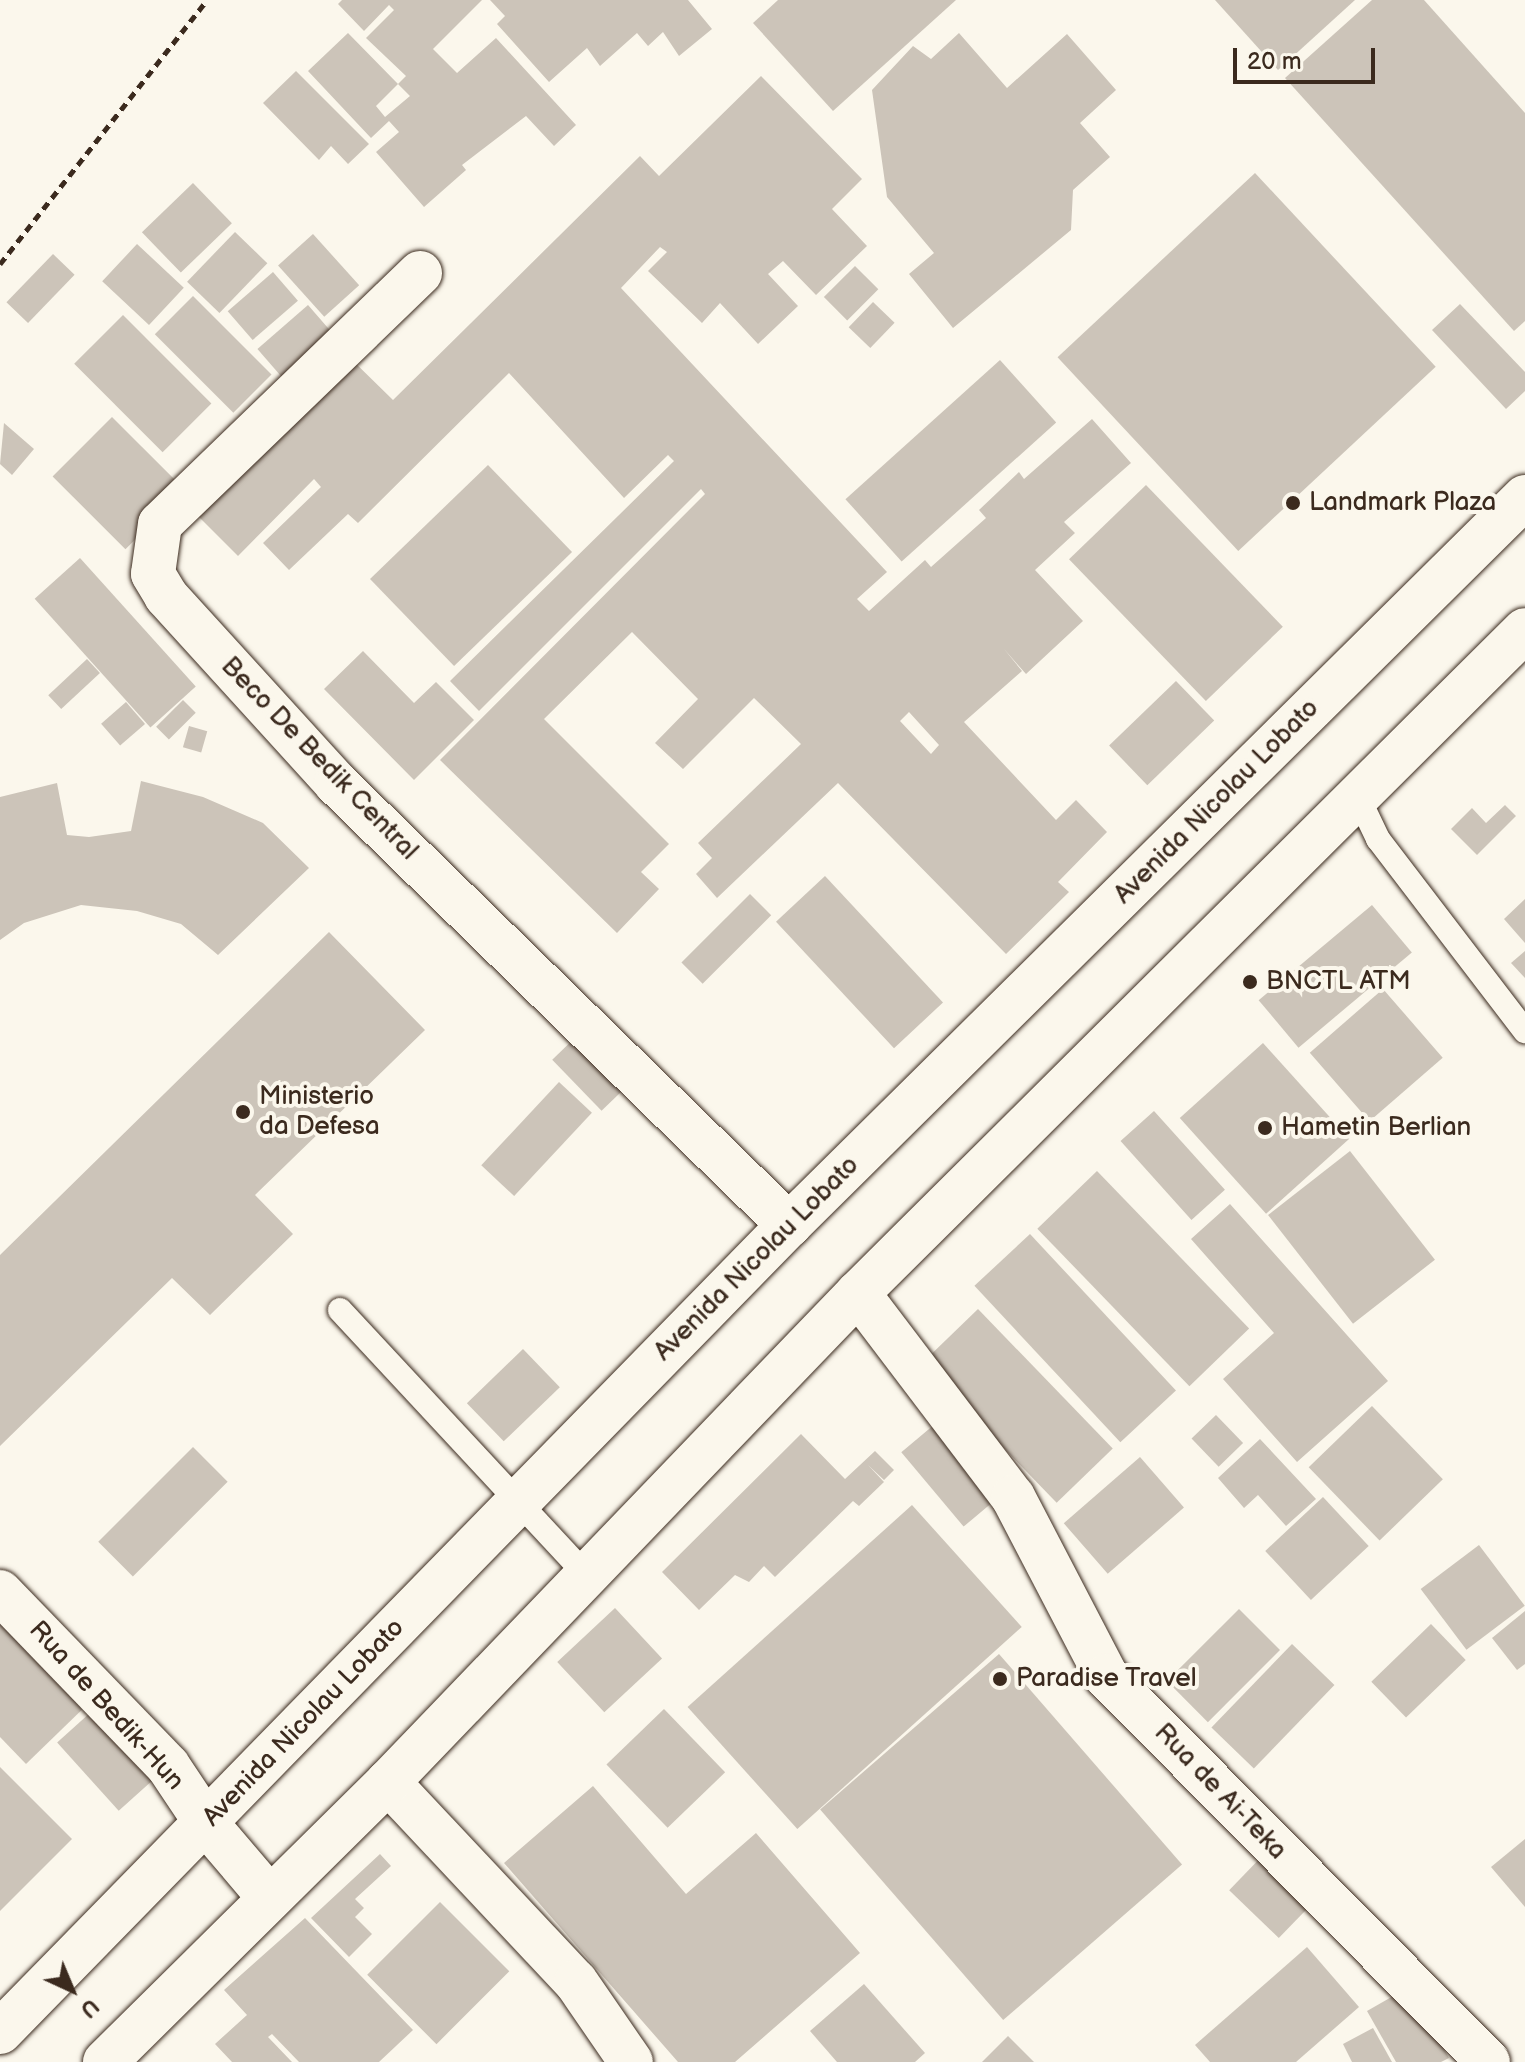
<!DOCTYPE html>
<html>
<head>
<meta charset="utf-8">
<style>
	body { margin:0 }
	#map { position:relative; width:1525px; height:2062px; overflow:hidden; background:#fbf7ec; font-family:"Balsamiq Sans",sans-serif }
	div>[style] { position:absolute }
	.building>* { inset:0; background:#ccc4b9; transform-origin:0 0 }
	.path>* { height:5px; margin-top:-2.5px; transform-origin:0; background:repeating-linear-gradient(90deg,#3b2a1e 0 8px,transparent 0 14px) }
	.roads { filter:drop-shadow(0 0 2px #3b2a1e) drop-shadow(0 0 2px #3b2a1e) }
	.lane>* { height:24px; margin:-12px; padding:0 12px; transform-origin:12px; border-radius:12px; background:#fbf7ec }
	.street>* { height:44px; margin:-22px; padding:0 22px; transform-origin:22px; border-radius:22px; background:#fbf7ec }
	.secondary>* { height:44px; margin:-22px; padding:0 22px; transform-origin:22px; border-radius:22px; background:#fbf7ec }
	.primary>* { height:44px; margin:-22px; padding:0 22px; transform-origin:22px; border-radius:22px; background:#fbf7ec }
	.dots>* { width:22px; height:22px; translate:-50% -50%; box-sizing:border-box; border:4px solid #fbf7ec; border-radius:50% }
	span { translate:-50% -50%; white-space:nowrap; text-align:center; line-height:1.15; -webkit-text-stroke:8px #fbf7ec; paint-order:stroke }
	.poi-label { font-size:26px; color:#3b2a1e }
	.left { translate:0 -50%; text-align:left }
	.street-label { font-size:26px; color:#3b2a1e }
	.north { position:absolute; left:32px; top:1950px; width:80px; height:80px; -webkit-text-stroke:6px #fbf7ec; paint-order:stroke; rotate:136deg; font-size:22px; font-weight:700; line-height:32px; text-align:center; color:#3b2a1e }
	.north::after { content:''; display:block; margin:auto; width:28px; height:36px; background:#3b2a1e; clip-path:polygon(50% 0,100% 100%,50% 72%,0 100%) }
	.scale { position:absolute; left:1233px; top:48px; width:142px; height:36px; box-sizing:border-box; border:4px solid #3b2a1e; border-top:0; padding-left:10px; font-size:24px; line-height:28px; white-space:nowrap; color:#3b2a1e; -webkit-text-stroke:6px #fbf7ec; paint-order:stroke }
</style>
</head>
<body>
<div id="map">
	<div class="building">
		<div style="clip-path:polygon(342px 0,482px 0,433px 49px,457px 73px,496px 38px,576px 125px,554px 146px,526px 116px,462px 165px,466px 170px,424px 207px,376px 152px,399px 132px,389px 121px,371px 138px,308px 71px,348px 33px,398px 84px,376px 106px,385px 117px,410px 96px,398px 84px,406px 76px,366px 38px,394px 10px,389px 5px,364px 31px,338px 4px)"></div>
		<div style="clip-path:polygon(490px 0,688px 0,712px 29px,679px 56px,663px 32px,648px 46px,637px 33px,600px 66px,587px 48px,549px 82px,497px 24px,505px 16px)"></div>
		<div style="clip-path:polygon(778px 0,956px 0,833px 111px,753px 23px)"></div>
		<div style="clip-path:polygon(1215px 0,1355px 0,1278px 70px)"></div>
		<div style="clip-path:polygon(1372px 0,1424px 0,1525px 113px,1525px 321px,1514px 331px,1285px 78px)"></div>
		<div style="clip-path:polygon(959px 33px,1007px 88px,1067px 34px,1116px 90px,1080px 123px,1110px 157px,1073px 190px,1071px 230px,953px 328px,909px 274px,934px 253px,887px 197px,872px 90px,913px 46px,931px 59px)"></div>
		<div style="clip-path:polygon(296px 71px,369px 144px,348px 164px,331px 146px,319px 160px,263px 103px)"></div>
		<div style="clip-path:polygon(evenodd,761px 76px,862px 179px,832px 209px,867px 246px,816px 295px,783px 261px,768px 274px,798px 306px,758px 344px,720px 303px,702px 323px,648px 271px,667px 252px,660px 247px,621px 288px,887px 572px,857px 599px,869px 611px,925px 560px,931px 567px,986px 518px,979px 510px,1019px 472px,1024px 479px,1092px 419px,1131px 463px,1064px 522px,1075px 533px,1035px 570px,1083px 621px,1026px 674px,1004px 649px,1022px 671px,964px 722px,1056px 820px,1076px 800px,1107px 832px,1058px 882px,1069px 892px,1006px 954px,838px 783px,717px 898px,696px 874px,712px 858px,698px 843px,801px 744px,754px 698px,683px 769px,655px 743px,698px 699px,632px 632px,544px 719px,669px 844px,641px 872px,659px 889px,617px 933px,440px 760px,705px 494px,701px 489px,479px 711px,450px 681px,674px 461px,668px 455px,624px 498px,509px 373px,358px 523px,348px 514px,289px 570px,263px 543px,321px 487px,314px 479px,238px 556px,191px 509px,345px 353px,393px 400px,640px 156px,659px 176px,761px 76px,909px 712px,939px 745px,931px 754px,900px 721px,909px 712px)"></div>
		<div style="left:1255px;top:173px;width:265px;height:270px;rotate:47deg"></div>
		<div style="left:193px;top:183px;width:56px;height:71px;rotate:46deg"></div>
		<div style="left:235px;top:232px;width:45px;height:69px;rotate:44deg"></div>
		<div style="left:313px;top:234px;width:69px;height:47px;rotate:48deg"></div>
		<div style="left:137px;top:244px;width:64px;height:51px;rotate:43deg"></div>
		<div style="left:53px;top:254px;width:30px;height:67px;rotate:44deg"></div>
		<div style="left:855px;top:266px;width:33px;height:44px;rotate:45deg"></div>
		<div style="left:273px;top:272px;width:38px;height:60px;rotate:49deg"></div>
		<div style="left:193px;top:296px;width:111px;height:54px;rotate:45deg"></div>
		<div style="left:873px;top:302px;width:30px;height:35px;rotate:44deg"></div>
		<div style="clip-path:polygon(1460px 304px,1525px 372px,1525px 391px,1506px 409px,1432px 330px)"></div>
		<div style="left:308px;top:305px;width:50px;height:67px;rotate:49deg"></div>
		<div style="left:123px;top:315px;width:125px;height:69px;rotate:45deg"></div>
		<div style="left:1000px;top:360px;width:84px;height:208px;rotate:48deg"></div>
		<div style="left:112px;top:417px;width:103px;height:84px;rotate:45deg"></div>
		<div style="clip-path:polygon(4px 423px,34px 449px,12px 475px,0 464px)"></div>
		<div style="left:488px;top:465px;width:121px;height:164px;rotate:46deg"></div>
		<div style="left:1146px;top:485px;width:197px;height:107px;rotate:46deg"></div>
		<div style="left:80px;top:558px;width:173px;height:61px;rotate:48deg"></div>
		<div style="clip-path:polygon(363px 651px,414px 703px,436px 682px,474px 720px,414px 780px,324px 689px)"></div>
		<div style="left:87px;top:659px;width:19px;height:53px;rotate:47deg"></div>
		<div style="left:1176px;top:681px;width:55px;height:93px;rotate:46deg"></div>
		<div style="left:183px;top:700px;width:18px;height:38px;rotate:45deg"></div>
		<div style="left:126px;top:702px;width:29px;height:33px;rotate:49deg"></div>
		<div style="left:189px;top:726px;width:19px;height:22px;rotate:16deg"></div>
		<div style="clip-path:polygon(141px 781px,203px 797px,263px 823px,309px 868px,218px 955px,181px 924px,137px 911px,81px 905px,24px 923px,0 940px,0 797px,57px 783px,67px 835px,89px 837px,131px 831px)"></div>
		<div style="clip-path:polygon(1505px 805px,1516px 816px,1477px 855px,1451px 829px,1472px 808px,1486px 823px)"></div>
		<div style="left:825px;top:876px;width:173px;height:67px;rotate:47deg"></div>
		<div style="left:750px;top:894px;width:30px;height:97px;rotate:45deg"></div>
		<div style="clip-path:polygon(1525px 899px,1525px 943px,1504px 919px)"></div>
		<div style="left:1372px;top:905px;width:62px;height:148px;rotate:50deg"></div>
		<div style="clip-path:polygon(329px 932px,425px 1030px,255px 1195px,293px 1234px,210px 1315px,172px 1278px,0 1446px,0 1255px)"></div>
		<div style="clip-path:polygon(1525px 951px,1525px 978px,1511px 963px)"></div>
		<div style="left:1383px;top:989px;width:91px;height:97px;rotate:49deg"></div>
		<div style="left:581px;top:1032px;width:71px;height:40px;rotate:46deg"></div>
		<div style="left:1263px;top:1043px;width:129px;height:112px;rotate:48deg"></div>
		<div style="left:559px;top:1082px;width:45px;height:114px;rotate:43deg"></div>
		<div style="left:1154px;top:1111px;width:106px;height:45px;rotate:48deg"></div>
		<div style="left:1350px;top:1151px;width:138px;height:104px;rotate:52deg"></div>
		<div style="left:1097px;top:1171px;width:219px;height:83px;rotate:46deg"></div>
		<div style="clip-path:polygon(1230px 1204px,1388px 1381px,1297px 1462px,1223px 1379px,1274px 1333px,1191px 1239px)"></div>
		<div style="left:1030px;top:1234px;width:214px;height:76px;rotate:47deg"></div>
		<div style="left:978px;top:1309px;width:194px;height:78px;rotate:46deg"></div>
		<div style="left:523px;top:1349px;width:53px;height:78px;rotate:46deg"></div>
		<div style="left:1372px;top:1406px;width:102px;height:88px;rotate:46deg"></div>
		<div style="left:1216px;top:1415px;width:39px;height:34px;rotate:46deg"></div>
		<div style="left:935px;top:1424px;width:97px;height:44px;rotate:50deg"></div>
		<div style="clip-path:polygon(801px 1434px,845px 1479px,875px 1451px,894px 1470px,884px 1480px,868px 1465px,884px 1482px,859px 1506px,853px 1501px,775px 1577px,764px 1566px,749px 1582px,735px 1575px,699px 1610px,662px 1572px)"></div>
		<div style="clip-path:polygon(1260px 1439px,1316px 1499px,1286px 1526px,1258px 1495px,1244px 1508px,1218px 1478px)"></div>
		<div style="left:193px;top:1447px;width:49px;height:134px;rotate:45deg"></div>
		<div style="left:1140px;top:1457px;width:67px;height:101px;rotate:49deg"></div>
		<div style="left:1323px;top:1497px;width:67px;height:79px;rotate:47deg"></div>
		<div style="left:912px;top:1505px;width:164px;height:302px;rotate:48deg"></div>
		<div style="left:1479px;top:1545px;width:76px;height:73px;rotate:53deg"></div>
		<div style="clip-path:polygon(0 1602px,93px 1699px,26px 1764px,0 1737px)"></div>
		<div style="left:615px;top:1608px;width:69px;height:79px;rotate:47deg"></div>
		<div style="left:1239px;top:1609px;width:58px;height:102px;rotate:45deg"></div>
		<div style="clip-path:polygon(1525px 1611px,1525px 1664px,1517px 1670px,1492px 1638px)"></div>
		<div style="left:1431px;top:1624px;width:50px;height:83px;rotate:46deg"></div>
		<div style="left:1292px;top:1644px;width:59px;height:116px;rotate:44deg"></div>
		<div style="left:999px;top:1654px;width:279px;height:237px;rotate:49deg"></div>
		<div style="left:101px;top:1703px;width:92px;height:59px;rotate:48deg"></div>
		<div style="left:664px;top:1709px;width:88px;height:80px;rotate:46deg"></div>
		<div style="clip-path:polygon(0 1767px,72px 1839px,0 1911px)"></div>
		<div style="clip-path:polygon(593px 1786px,686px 1894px,756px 1833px,860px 1953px,735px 2062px,678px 2062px,504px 1863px)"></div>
		<div style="clip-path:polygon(1525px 1839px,1525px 1907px,1491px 1867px)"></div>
		<div style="left:1266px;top:1852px;width:69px;height:53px;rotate:44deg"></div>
		<div style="clip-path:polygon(380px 1854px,391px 1866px,355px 1899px,364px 1908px,355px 1917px,372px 1934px,349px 1957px,311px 1918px)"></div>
		<div style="left:440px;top:1902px;width:98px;height:103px;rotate:45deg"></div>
		<div style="clip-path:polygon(305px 1918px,413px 2030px,379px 2062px,299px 2062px,272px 2034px,268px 2037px,292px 2062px,232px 2062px,215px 2044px,247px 2015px,224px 1990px)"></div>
		<div style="clip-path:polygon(1307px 1947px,1359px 2007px,1296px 2062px,1210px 2062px,1195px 2045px)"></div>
		<div style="clip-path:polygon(864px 1984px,925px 2053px,915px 2062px,837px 2062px,810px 2031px)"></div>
		<div style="clip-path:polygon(1409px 1987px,1449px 2058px,1441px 2062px,1396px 2062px,1367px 2011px)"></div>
		<div style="clip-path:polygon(1373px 2028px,1392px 2062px,1352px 2062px,1343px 2044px)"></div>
		<div style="clip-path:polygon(1008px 2036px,1034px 2062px,982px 2062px)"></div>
	</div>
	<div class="path">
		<div style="left:0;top:264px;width:335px;rotate:-51.9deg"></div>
	</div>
	<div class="roads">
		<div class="lane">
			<div style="left:1358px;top:797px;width:47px;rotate:64.5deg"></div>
			<div style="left:1378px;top:839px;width:242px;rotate:52.6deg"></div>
			<div style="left:340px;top:1310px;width:363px;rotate:47.1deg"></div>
		</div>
		<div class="street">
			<div style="left:420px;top:273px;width:361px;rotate:136deg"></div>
			<div style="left:160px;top:524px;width:50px;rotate:98deg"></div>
			<div style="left:153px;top:574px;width:26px;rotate:59deg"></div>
			<div style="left:166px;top:596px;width:253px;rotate:47.7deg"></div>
			<div style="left:336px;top:783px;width:633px;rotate:44.3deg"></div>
			<div style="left:858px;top:1293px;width:256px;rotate:52.8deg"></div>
			<div style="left:1013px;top:1497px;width:202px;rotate:62.5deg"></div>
			<div style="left:1106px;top:1676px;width:543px;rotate:45.3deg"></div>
			<div style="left:388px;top:1782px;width:274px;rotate:46.8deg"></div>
			<div style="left:576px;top:1982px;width:97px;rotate:55.5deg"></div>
		</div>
		<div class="secondary">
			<div style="left:0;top:1592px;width:242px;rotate:46deg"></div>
			<div style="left:168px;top:1766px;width:69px;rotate:56.3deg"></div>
			<div style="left:206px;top:1823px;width:97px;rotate:49.6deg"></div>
		</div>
		<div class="primary">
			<div style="left:0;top:2032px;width:1129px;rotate:-45.65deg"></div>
			<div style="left:789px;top:1225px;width:1035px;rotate:-44.69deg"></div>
			<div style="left:105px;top:2062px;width:398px;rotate:-44.7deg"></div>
			<div style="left:388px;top:1782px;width:678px;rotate:-46.14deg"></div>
			<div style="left:858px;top:1293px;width:940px;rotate:-44.83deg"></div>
		</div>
	</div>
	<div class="dots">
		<div style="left:1293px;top:503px;background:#3b2a1e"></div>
		<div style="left:1250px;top:982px;background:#3b2a1e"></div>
		<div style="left:243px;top:1112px;background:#3b2a1e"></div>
		<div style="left:1265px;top:1128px;background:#3b2a1e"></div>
		<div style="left:1000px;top:1679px;background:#3b2a1e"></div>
	</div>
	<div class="poi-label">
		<span class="left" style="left:1309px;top:503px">Landmark Plaza</span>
		<span class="left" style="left:1266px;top:982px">BNCTL ATM</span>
		<span class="left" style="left:259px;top:1112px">Ministerio<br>da Defesa</span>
		<span class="left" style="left:1281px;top:1128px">Hametin Berlian</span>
		<span class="left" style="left:1016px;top:1679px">Paradise Travel</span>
	</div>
	<div class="street-label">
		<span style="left:319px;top:759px;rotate:46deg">Beco De Bedik Central</span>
		<span style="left:1217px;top:802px;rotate:-45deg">Avenida Nicolau Lobato</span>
		<span style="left:757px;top:1259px;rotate:-45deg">Avenida Nicolau Lobato</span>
		<span style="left:106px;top:1706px;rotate:48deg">Rua de Bedik-Hun</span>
		<span style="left:304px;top:1723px;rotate:-46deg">Avenida Nicolau Lobato</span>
		<span style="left:1220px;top:1792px;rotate:46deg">Rua de Ai-Teka</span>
	</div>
	<div class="north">U</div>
	<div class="scale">20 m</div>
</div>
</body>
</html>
